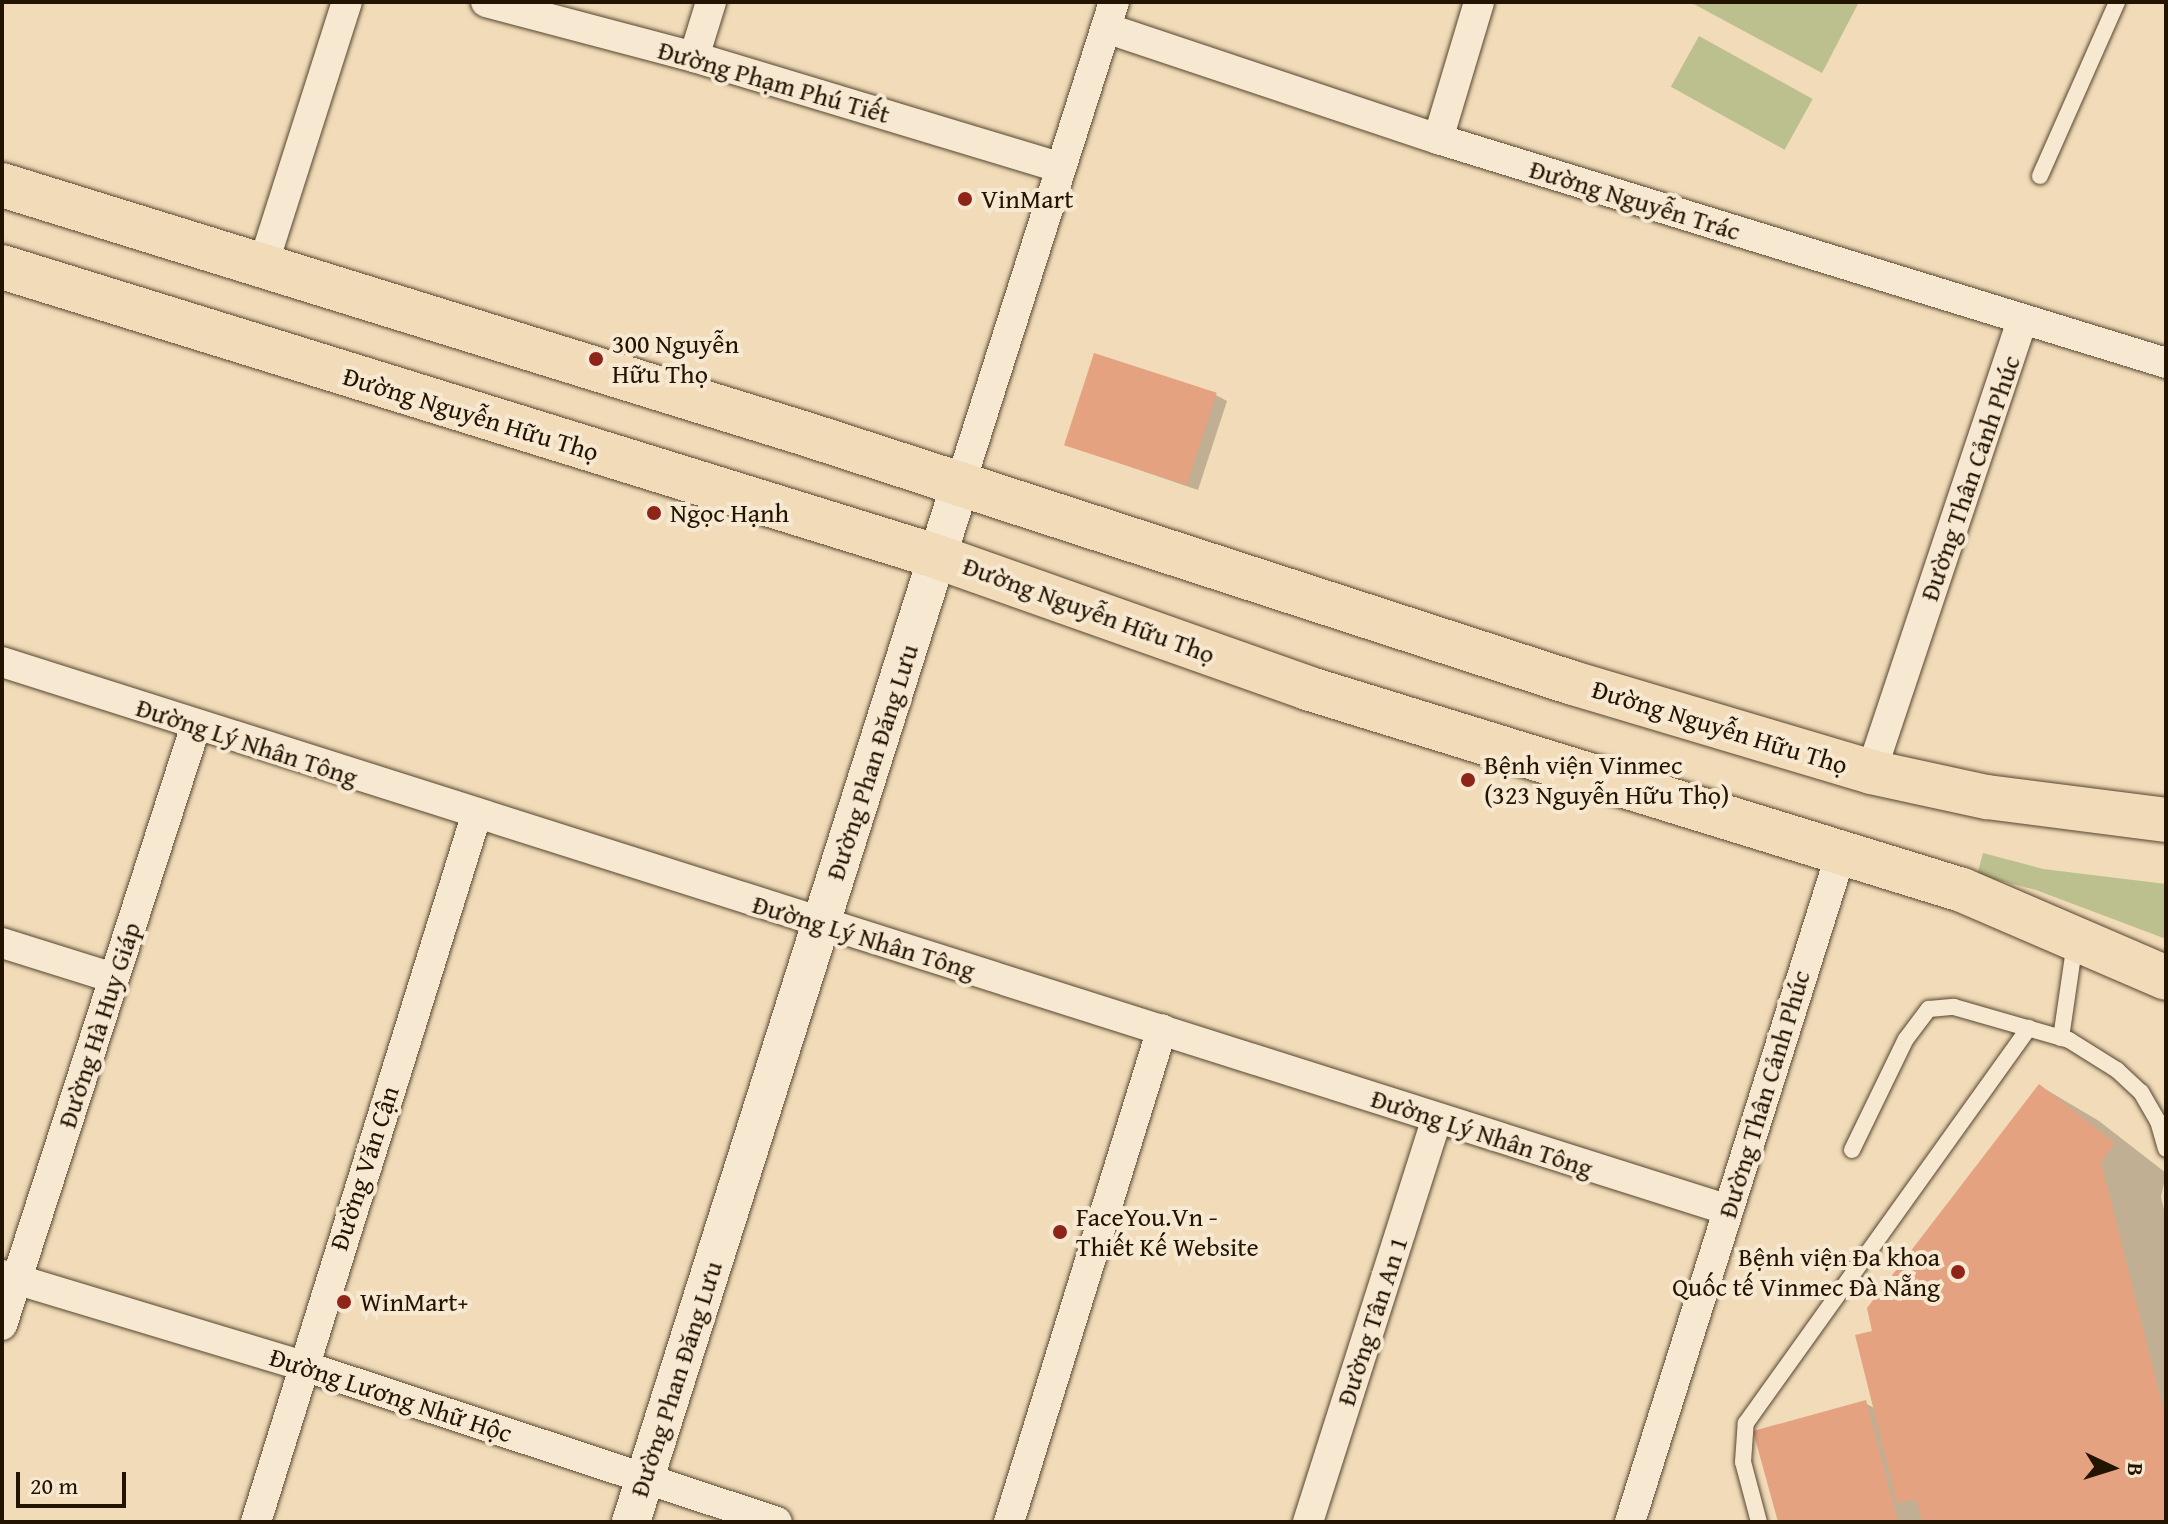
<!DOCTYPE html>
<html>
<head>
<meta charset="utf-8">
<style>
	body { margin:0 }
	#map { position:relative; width:2168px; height:1524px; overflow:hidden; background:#f1dbb8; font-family:"Gentium Book Plus",serif }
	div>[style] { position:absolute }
	.green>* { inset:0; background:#bcc08e; transform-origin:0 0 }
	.shadow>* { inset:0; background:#0003 }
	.building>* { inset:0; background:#e5a281; transform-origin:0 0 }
	.roads { filter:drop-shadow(0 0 2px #56462f) drop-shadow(0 0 2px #56462f) }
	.service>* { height:16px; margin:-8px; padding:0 8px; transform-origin:8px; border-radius:8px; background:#f6e8d1 }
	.minor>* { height:30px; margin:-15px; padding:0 15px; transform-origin:15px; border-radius:15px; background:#f6e8d1 }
	.tertiary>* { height:38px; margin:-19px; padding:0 19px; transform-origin:19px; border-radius:19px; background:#f6e8d1 }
	.primary>* { height:44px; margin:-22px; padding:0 22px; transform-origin:22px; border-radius:22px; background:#f1dbb8 }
	.dots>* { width:22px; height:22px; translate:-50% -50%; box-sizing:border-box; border:4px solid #f6e8d1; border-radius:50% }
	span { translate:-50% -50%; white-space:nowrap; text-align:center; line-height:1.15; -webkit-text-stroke:8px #f6e8d1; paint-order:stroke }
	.street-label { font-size:26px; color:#231401 }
	.poi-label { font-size:26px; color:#231401 }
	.left { translate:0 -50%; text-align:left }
	.right { translate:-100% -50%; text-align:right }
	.frame { position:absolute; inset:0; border:4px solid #231401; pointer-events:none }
	.north { position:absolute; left:2072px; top:1428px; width:80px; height:80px; -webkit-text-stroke:6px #f6e8d1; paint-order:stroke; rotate:94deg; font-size:22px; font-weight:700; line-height:32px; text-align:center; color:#231401 }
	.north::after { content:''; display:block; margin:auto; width:28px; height:36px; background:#231401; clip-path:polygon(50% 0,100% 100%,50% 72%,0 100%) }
	.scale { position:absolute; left:16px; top:1472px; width:110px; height:36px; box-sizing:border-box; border:4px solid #231401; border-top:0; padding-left:10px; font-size:24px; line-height:28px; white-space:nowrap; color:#231401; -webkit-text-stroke:6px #f6e8d1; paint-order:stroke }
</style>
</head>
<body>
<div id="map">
	<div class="green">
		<div style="clip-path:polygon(1690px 2px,1859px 2px,1822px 73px)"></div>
		<div style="left:1699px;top:36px;width:130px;height:58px;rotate:29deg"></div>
		<div style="clip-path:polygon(1983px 853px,2043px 869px,2166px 884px,2166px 939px,2036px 890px,1977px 875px)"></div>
	</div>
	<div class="shadow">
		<div style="clip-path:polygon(1216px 395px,1227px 401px,1198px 490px,1066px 445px)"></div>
		<div style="clip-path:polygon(2040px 1086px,2099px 1121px,2166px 1173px,2161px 1197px,2166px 1218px,2166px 1522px,1780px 1522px,1865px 1403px,1876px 1409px,1875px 1332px)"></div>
	</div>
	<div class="building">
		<div style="left:1094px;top:353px;width:129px;height:97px;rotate:18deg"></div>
		<div style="clip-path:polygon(2039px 1084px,2115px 1143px,2101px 1162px,2166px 1420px,2166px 1522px,1922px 1522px,1916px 1499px,1897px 1503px,1855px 1335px,1872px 1331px,1867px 1308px)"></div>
		<div style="clip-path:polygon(1866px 1400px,1898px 1522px,1778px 1522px,1753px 1431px)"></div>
	</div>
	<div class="roads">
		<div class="service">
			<div style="left:2040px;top:176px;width:190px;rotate:-66.1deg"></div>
			<div style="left:2061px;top:1038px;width:97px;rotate:-81.7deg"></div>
			<div style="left:1852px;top:1150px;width:123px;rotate:-64.1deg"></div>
			<div style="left:1906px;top:1039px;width:38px;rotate:-53deg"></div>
			<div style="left:1929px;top:1009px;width:25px;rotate:-5deg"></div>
			<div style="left:1954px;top:1007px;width:120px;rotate:16deg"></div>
			<div style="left:2069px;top:1040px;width:57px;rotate:32deg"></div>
			<div style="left:2117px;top:1070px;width:33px;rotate:43deg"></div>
			<div style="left:2141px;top:1092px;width:34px;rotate:60deg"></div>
			<div style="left:2158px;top:1121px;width:29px;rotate:74deg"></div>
			<div style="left:1759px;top:1522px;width:62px;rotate:-104.9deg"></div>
			<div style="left:1743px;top:1462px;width:39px;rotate:-86deg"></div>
			<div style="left:1746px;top:1423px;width:486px;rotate:-54.4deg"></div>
		</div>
		<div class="minor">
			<div style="left:486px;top:2px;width:215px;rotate:14.8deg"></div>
			<div style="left:694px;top:57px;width:381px;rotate:16.8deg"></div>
			<div style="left:1106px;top:28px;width:350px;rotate:18.5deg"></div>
			<div style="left:1438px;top:139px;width:762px;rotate:17.1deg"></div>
			<div style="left:694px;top:57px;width:58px;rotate:-72.8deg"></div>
			<div style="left:1438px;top:139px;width:143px;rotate:-73.3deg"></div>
			<div style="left:262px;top:268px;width:279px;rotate:-72.3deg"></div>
			<div style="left:959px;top:488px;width:510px;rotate:-72.31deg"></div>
			<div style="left:2px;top:662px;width:1811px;rotate:17.61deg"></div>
			<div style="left:1871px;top:772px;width:476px;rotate:-71.5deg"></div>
			<div style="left:2px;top:943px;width:117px;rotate:17.4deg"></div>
			<div style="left:2px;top:1275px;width:312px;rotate:16.8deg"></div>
			<div style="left:301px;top:1365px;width:501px;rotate:18.25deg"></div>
			<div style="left:2px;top:1325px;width:631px;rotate:-72.08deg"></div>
			<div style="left:256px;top:1522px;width:739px;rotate:-72.69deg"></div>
			<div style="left:1009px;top:1522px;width:516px;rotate:-72.76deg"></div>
			<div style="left:1308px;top:1522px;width:423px;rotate:-72.3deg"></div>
			<div style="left:1630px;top:1522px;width:705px;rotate:-72.49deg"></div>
		</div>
		<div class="tertiary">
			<div style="left:631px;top:1522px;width:1085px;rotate:-72.4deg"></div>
		</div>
		<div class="primary">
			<div style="left:2px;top:185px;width:842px;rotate:17.21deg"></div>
			<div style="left:806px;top:434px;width:806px;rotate:17.99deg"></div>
			<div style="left:1573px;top:683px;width:311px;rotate:16.6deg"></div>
			<div style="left:1871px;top:772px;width:119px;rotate:12.2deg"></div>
			<div style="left:1987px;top:797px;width:180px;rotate:7.3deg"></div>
			<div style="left:2px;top:267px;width:980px;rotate:17.21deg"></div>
			<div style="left:938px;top:557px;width:392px;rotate:19.5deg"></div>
			<div style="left:1307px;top:688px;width:685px;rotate:17.14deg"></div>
			<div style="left:1962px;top:890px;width:222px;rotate:23.3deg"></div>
		</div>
	</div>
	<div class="dots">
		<div style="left:965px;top:199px;background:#8f2418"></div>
		<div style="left:596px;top:359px;background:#8f2418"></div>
		<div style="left:654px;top:513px;background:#8f2418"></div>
		<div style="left:1468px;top:780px;background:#8f2418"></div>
		<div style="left:1060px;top:1232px;background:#8f2418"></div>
		<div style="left:1958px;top:1272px;background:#8f2418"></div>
		<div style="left:344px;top:1302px;background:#8f2418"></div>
	</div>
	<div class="street-label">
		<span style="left:774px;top:82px;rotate:16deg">Đường Phạm Phú Tiết</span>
		<span style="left:1635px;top:200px;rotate:17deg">Đường Nguyễn Trác</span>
		<span style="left:471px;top:414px;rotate:17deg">Đường Nguyễn Hữu Thọ</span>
		<span style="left:1970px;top:478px;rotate:-71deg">Đường Thân Cảnh Phúc</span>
		<span style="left:1089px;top:610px;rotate:20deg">Đường Nguyễn Hữu Thọ</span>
		<span style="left:1720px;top:727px;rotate:17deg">Đường Nguyễn Hữu Thọ</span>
		<span style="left:247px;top:742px;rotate:18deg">Đường Lý Nhân Tông</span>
		<span style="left:872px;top:762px;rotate:-72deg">Đường Phan Đăng Lưu</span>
		<span style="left:864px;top:937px;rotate:17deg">Đường Lý Nhân Tông</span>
		<span style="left:99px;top:1025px;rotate:-72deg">Đường Hà Huy Giáp</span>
		<span style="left:1764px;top:1094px;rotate:-73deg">Đường Thân Cảnh Phúc</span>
		<span style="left:1482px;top:1133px;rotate:18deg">Đường Lý Nhân Tông</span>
		<span style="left:364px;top:1168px;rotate:-72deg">Đường Văn Cận</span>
		<span style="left:1372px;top:1321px;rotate:-72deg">Đường Tân An 1</span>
		<span style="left:676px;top:1379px;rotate:-72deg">Đường Phan Đăng Lưu</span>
		<span style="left:391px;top:1395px;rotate:18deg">Đường Lương Nhữ Hộc</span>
	</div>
	<div class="poi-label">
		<span class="left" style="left:981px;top:199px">VinMart</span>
		<span class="left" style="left:612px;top:359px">300 Nguyễn<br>Hữu Thọ</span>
		<span class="left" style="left:670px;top:513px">Ngọc Hạnh</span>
		<span class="left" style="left:1484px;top:780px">Bệnh viện Vinmec<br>(323 Nguyễn Hữu Thọ)</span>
		<span class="left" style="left:1076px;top:1232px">FaceYou.Vn -<br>Thiết Kế Website</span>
		<span class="right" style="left:1940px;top:1272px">Bệnh viện Đa khoa<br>Quốc tế Vinmec Đà Nẵng</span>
		<span class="left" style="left:360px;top:1302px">WinMart+</span>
	</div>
	<div class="frame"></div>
	<div class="north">B</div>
	<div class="scale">20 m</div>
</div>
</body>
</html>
